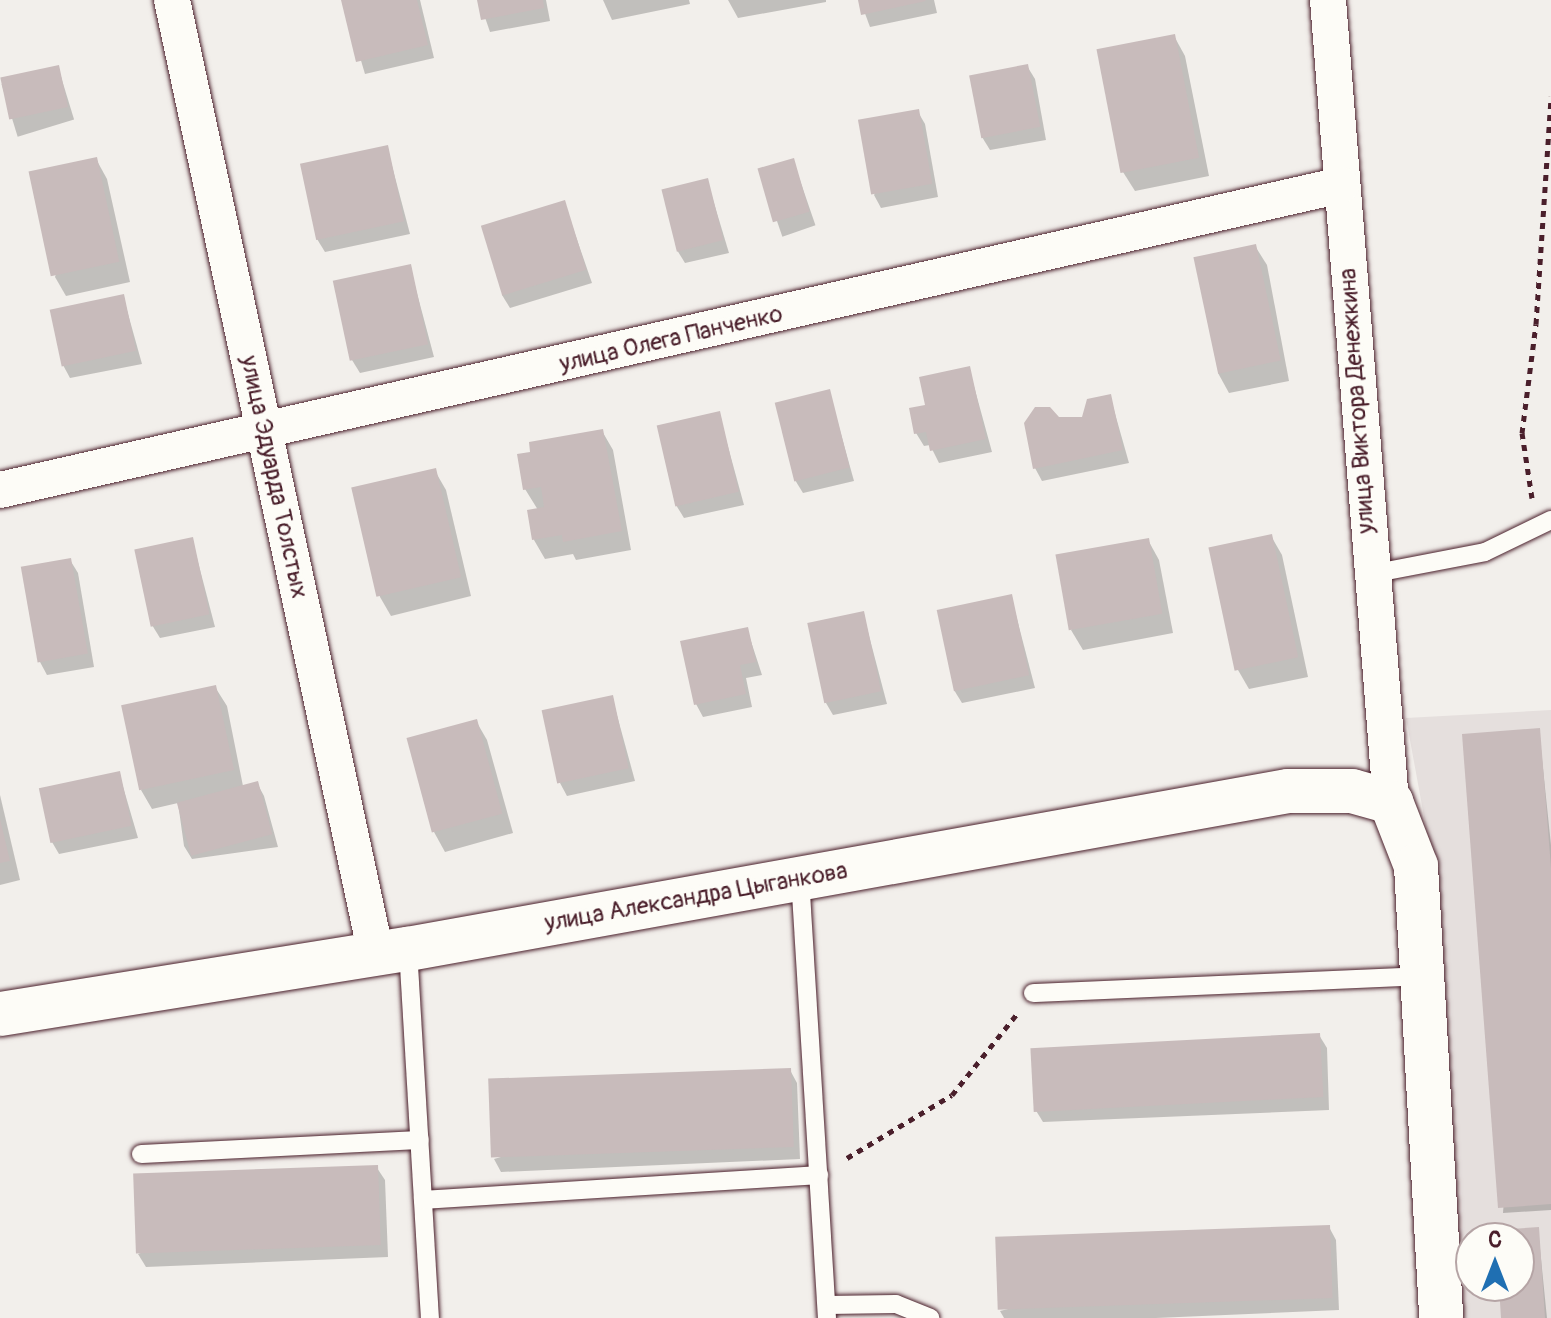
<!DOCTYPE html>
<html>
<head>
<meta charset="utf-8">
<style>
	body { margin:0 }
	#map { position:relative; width:1551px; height:1318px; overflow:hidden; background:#f2efeb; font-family:Pangolin,sans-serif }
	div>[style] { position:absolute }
	.built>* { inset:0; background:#e5dfdd }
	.shadow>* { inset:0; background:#0003; transform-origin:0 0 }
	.building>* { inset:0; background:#c8bbbb; transform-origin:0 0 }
	.path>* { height:5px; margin-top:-2.5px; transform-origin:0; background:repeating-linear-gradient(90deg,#4a1f2b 0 6px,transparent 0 12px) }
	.roads { filter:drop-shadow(0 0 2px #4a1f2b) drop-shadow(0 0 2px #4a1f2b) }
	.lane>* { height:18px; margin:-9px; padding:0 9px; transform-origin:9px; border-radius:9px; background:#fdfcf7 }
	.street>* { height:36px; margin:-18px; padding:0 18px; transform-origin:18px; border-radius:18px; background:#fdfcf7 }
	.secondary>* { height:44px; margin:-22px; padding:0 22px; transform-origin:22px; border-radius:22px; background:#fdfcf7 }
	span { translate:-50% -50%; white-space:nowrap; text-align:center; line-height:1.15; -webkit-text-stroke:6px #fdfcf7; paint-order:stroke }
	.street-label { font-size:24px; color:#4a1f2b }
	.north { position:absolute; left:1455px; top:1222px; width:80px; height:80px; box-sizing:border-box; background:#fdfcf7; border:2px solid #b5a4a5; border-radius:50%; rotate:0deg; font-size:22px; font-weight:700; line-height:32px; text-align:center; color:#4a1f2b }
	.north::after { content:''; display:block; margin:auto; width:28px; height:36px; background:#1f6fb2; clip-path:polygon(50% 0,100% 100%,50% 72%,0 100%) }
</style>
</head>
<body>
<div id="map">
	<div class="built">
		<div style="clip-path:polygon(evenodd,1551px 710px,1551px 1318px,1456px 1318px,1433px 866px,1406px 718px,1551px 710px,1471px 1238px,1519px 1238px,1519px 1286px,1471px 1286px,1471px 1238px)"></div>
	</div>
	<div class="shadow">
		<div style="clip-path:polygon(343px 0,420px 0,434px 58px,365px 74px)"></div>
		<div style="clip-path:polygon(479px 0,546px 0,550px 21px,490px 32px)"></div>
		<div style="clip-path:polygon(603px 0,689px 0,690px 4px,612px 20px)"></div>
		<div style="clip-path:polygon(728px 0,826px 0,826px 2px,738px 18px)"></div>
		<div style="clip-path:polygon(860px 0,934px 0,937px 13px,870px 27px)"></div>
		<div style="clip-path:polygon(1174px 36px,1185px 56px,1209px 176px,1135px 191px,1123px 172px,1099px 52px)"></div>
		<div style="clip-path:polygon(1027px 66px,1035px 79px,1046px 140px,990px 150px,982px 137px)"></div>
		<div style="left:58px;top:67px;width:55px;height:59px;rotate:73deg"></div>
		<div style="clip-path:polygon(918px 112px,925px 124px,938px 197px,881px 208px,874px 195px)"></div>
		<div style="clip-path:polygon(387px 147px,410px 234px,325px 252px,317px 239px)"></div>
		<div style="clip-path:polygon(96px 159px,107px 179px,130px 282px,66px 296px,55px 277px)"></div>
		<div style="left:793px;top:160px;width:69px;height:35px;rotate:71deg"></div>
		<div style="clip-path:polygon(707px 180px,729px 253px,685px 263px,677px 250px)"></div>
		<div style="clip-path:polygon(564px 202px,592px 283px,510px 308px,502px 295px)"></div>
		<div style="clip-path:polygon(1255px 246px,1267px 265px,1289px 381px,1229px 393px,1218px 373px)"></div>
		<div style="clip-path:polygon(410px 267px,434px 357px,360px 373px,352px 360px)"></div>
		<div style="clip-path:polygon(123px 296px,142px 364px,70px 378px,63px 365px)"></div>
		<div style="clip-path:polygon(969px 368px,992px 452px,939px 463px,930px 445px,924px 446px,916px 433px)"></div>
		<div style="clip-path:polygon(829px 391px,854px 481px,803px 493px,795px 480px)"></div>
		<div style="clip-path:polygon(1110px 396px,1129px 463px,1042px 481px,1035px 468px)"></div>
		<div style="clip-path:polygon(719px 414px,744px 505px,684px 518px,676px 505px)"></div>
		<div style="clip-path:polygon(602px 431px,613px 450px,631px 550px,576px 560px,573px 554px,545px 559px,534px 540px,538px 510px,525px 489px)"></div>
		<div style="clip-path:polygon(435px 471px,446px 490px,471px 596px,391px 616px,380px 597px,354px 491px)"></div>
		<div style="clip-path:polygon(1271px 536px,1282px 555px,1308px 677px,1249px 689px,1238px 670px)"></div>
		<div style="clip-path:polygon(192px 539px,215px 627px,160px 638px,152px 625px)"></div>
		<div style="clip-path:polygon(1148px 540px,1159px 560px,1173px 633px,1083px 650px,1071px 630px)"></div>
		<div style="clip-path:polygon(70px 560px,78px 573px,94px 667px,47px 675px,40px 662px)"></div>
		<div style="clip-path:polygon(1011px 596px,1035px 688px,962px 703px,954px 690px)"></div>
		<div style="clip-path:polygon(863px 613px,887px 704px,833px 715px,826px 703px)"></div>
		<div style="clip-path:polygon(747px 629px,762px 675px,746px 678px,752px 707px,703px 717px,696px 704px)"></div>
		<div style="clip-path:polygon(215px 687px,227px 706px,243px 786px,257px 783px,264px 796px,278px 847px,192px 859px,184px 846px,178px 803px,152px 809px,141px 790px)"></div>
		<div style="clip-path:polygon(612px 697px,635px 781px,567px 796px,560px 783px)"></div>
		<div style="clip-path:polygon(476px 721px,487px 740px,513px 833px,445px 852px,434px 832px)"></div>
		<div style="clip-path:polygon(1539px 730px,1551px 845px,1551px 1210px,1503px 1213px)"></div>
		<div style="clip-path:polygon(119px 773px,138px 838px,59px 854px,52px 842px)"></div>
		<div style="clip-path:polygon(0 795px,20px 880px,0 885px)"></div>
		<div style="clip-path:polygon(1319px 1035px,1327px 1048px,1329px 1110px,1043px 1122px,1035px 1109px)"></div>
		<div style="clip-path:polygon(790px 1070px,797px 1083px,800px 1159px,501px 1172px,494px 1159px)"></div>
		<div style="clip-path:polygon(377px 1168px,385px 1180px,388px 1257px,146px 1267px,138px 1254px)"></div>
		<div style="clip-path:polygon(1329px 1227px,1336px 1240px,1339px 1310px,1156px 1318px,1004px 1318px,1000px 1311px)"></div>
		<div style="clip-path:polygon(1538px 1229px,1547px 1318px,1503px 1318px,1501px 1286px,1519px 1286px,1519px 1238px,1498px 1238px)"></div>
	</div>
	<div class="building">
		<div style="clip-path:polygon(341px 0,417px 0,428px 45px,356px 62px)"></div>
		<div style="clip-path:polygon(477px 0,543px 0,544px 8px,481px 20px)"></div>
		<div style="clip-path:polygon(858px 0,925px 0,926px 1px,861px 15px)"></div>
		<div style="left:1175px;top:34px;width:126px;height:80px;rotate:79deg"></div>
		<div style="left:1028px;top:64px;width:64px;height:60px;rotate:79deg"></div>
		<div style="left:59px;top:65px;width:43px;height:60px;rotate:78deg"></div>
		<div style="left:919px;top:109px;width:76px;height:62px;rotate:80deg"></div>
		<div style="left:388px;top:145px;width:78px;height:90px;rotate:78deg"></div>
		<div style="left:97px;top:157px;width:107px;height:70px;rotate:78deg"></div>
		<div style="left:794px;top:158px;width:56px;height:38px;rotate:74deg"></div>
		<div style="left:708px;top:178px;width:64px;height:48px;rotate:76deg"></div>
		<div style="left:565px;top:200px;width:73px;height:88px;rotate:73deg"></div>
		<div style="left:1256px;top:244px;width:119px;height:64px;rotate:78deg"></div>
		<div style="left:411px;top:264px;width:82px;height:80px;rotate:78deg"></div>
		<div style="left:124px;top:294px;width:58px;height:76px;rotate:78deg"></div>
		<div style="clip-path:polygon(970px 366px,986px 439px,930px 451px,926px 432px,914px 434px,909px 408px,925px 405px,919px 377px)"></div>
		<div style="left:830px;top:389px;width:81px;height:57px;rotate:76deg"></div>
		<div style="clip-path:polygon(1111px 394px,1123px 450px,1033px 469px,1024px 423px,1035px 407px,1050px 407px,1059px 417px,1082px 417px,1087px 399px)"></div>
		<div style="left:720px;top:411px;width:83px;height:65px;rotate:77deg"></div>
		<div style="clip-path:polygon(603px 429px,622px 531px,563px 542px,562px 535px,532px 540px,527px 510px,544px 507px,541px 487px,523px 490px,517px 454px,530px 452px,529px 442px)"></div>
		<div style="left:436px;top:468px;width:112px;height:87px;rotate:77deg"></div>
		<div style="left:1272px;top:534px;width:126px;height:65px;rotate:78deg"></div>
		<div style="left:193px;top:537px;width:79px;height:60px;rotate:78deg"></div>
		<div style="left:1149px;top:538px;width:77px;height:95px;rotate:80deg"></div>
		<div style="left:71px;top:558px;width:97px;height:51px;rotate:80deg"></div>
		<div style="left:1012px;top:594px;width:83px;height:77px;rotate:78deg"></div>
		<div style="left:864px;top:611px;width:82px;height:58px;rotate:78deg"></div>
		<div style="clip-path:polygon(748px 627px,756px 662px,740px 665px,746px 694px,694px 705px,680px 641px)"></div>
		<div style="left:216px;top:685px;width:87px;height:97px;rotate:78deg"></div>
		<div style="left:613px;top:695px;width:75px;height:73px;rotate:78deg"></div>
		<div style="left:477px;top:719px;width:98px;height:73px;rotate:75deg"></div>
		<div style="clip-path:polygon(1540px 728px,1551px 868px,1551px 1204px,1498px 1208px,1462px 734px)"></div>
		<div style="left:120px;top:771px;width:56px;height:83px;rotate:78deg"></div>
		<div style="left:258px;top:781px;width:55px;height:84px;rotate:75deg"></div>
		<div style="clip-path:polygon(0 819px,10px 861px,0 863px)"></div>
		<div style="left:1320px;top:1033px;width:64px;height:290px;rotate:87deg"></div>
		<div style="left:791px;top:1068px;width:79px;height:303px;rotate:88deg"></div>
		<div style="left:378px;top:1165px;width:80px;height:245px;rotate:88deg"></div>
		<div style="left:1330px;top:1225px;width:73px;height:335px;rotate:88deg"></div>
		<div style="clip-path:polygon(1539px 1227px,1545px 1318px,1501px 1318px,1499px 1286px,1519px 1286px,1519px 1238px,1496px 1238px,1496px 1230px)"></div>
	</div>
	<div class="path">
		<div style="left:1532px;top:498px;width:66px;rotate:-98.7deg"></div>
		<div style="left:1522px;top:433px;width:110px;rotate:-82.7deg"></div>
		<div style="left:1536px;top:324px;width:228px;rotate:-86.2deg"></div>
		<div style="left:847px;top:1158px;width:122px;rotate:-31deg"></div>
		<div style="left:952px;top:1095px;width:104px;rotate:-51.3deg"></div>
	</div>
	<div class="roads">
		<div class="lane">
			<div style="left:1371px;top:574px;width:116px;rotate:-10.9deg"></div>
			<div style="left:1485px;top:552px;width:73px;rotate:-25.9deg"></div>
			<div style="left:800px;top:877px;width:442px;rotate:86.5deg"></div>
			<div style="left:408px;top:949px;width:370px;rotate:86.6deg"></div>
			<div style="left:1033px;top:993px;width:389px;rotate:-2.5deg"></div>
			<div style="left:141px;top:1154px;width:279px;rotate:-2.9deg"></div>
			<div style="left:423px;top:1200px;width:397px;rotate:-3.6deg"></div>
			<div style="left:827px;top:1305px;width:69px;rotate:-0.8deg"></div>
			<div style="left:896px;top:1304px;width:37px;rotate:22deg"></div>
		</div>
		<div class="street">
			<div style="left:172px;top:0;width:976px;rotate:77.93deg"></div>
			<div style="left:1328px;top:0;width:804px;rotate:85.51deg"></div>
			<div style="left:0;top:490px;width:1375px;rotate:-12.81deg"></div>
		</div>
		<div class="secondary">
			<div style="left:0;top:1014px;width:413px;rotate:-9.1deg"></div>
			<div style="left:408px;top:949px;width:894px;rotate:-10.18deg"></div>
			<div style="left:1288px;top:791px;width:64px"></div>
			<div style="left:1352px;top:791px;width:41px;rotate:15.8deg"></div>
			<div style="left:1391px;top:802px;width:69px;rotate:68.7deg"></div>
			<div style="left:1416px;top:866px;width:453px;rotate:86.8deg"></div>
		</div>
	</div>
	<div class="street-label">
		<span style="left:671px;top:339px;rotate:-13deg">улица Олега Панченко</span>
		<span style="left:1357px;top:401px;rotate:-94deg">улица Виктора Денежкина</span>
		<span style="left:274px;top:477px;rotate:78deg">улица Эдуарда Толстых</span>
		<span style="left:696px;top:897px;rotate:-10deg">улица Александра Цыганкова</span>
	</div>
	<div class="north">С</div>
</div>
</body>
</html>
